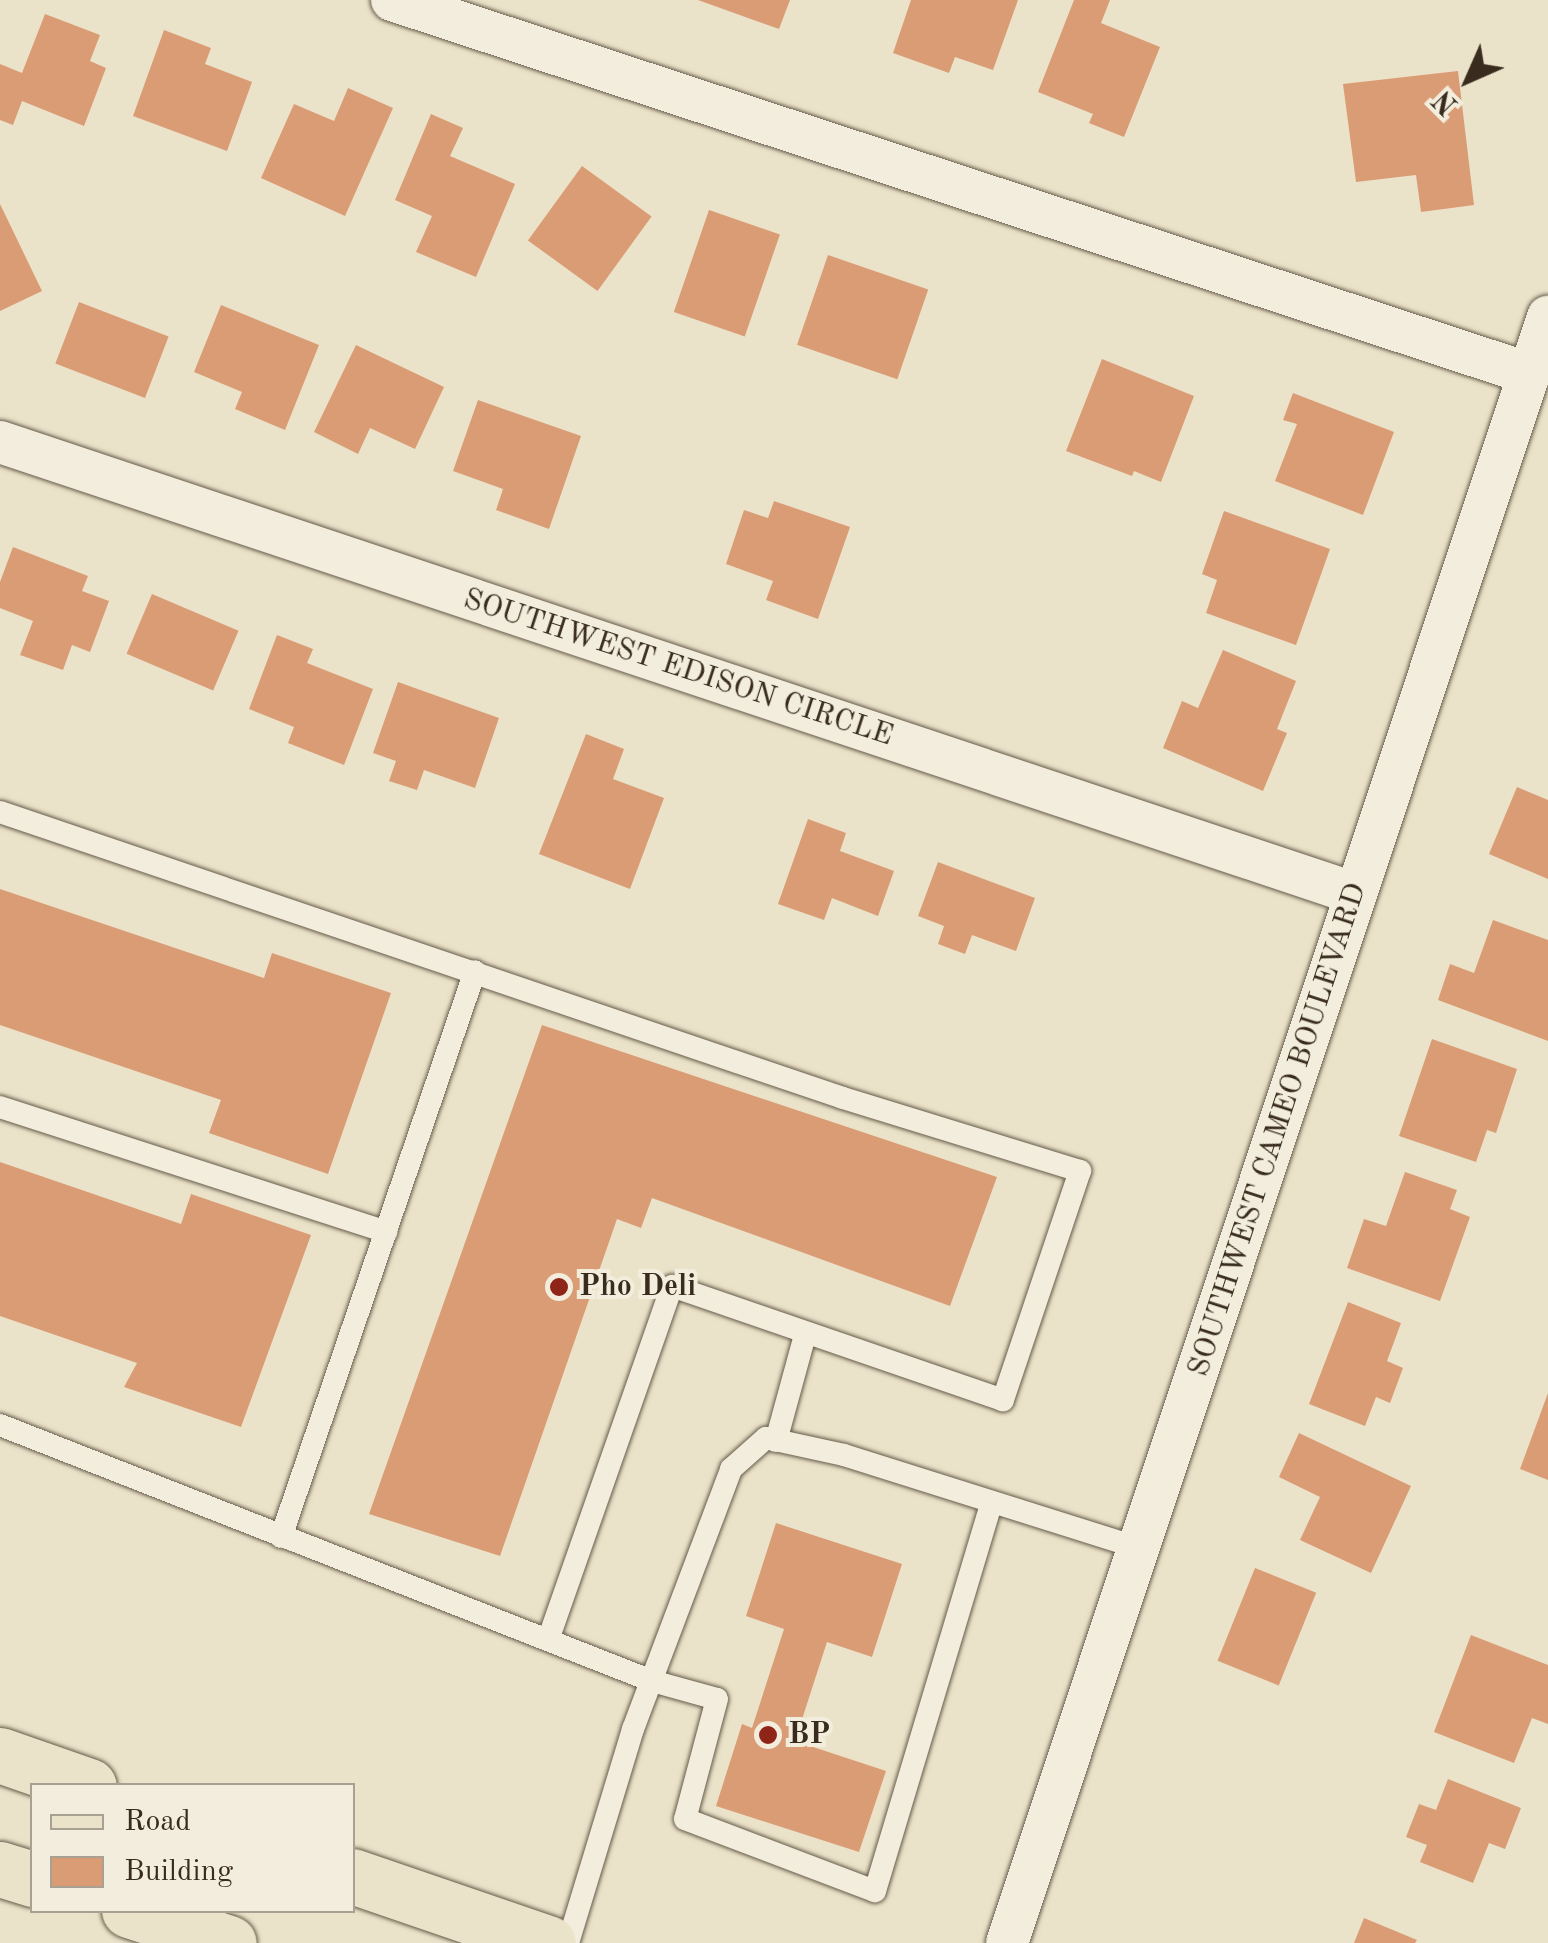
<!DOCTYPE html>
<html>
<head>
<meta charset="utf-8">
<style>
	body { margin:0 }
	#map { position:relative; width:1548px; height:1943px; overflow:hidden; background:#ebe3c9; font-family:"Old Standard TT",serif }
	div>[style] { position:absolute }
	.building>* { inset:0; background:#da9c75; transform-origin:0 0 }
	.roads { filter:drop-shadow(0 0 2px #665a4a) drop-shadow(0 0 2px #665a4a) }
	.lane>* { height:22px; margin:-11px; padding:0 11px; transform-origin:11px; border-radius:11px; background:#f2eddc }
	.street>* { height:42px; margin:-21px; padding:0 21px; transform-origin:21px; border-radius:21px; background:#f2eddc }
	.primary>* { height:55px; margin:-27.5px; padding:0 27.5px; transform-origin:27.5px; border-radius:27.5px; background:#ebe3c9 }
	.dots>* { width:28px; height:28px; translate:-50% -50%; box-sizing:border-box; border:5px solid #f2eddc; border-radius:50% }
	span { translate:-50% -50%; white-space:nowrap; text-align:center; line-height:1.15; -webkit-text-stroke:8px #f2eddc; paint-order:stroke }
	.street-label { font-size:30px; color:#392c1f }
	.poi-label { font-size:30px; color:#392c1f; font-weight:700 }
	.left { translate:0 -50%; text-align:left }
	.legend { position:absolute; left:30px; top:1783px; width:325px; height:130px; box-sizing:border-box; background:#f2eddc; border:2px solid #a8a090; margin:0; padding:12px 18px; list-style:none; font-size:30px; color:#392c1f }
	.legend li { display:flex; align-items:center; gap:20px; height:50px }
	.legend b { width:50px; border:2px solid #a8a090 }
	.north { position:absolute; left:1418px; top:30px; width:100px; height:100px; -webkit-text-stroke:8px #f2eddc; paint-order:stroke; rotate:225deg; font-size:28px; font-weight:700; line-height:40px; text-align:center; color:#392c1f }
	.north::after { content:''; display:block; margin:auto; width:35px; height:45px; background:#392c1f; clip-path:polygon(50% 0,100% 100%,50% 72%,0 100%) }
</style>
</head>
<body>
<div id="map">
	<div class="building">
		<div style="clip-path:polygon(698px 0,790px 0,779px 29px)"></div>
		<div style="clip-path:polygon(911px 0,1018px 0,993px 70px,955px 57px,949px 73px,893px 53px)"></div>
		<div style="clip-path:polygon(1074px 0,1110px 0,1101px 23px,1160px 47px,1124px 137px,1089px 123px,1093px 114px,1038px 92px)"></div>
		<div style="clip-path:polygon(45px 14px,100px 35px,90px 61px,106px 68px,84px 126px,22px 101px,13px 125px,0 120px,0 64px,22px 73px)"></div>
		<div style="clip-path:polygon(164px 30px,211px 48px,205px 64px,252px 82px,227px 151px,133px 116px)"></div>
		<div style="clip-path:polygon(1458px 71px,1474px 205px,1421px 212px,1416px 175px,1356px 182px,1343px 84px)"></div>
		<div style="clip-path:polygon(348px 88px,393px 108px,345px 216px,261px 178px,294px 104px,334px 121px)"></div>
		<div style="clip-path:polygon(431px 114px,463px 128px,450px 156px,515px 184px,476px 277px,416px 252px,432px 216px,395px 200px)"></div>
		<div style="left:582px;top:166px;width:86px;height:92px;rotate:36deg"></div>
		<div style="clip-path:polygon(0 204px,42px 291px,0 311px)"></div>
		<div style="left:709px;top:210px;width:75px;height:108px;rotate:19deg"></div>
		<div style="left:828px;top:255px;width:106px;height:95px;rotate:19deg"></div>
		<div style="left:79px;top:302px;width:96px;height:66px;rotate:21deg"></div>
		<div style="clip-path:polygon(221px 305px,319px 345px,285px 430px,235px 409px,242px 392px,194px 372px)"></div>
		<div style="clip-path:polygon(356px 345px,444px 387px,415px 449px,370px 428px,358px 454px,314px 432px)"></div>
		<div style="clip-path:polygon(1102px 359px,1194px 396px,1161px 482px,1134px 471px,1132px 476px,1066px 451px)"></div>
		<div style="clip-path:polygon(1293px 393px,1394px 432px,1363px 515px,1275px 481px,1297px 424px,1283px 420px)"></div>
		<div style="clip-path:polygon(478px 400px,581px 436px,549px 529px,496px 510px,503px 489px,453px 471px)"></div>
		<div style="clip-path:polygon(774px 501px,850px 527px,818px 619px,766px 600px,773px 581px,726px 564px,744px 510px,768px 518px)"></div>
		<div style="clip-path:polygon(1224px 511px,1330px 549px,1296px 645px,1206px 613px,1217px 580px,1202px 574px)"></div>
		<div style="clip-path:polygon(13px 547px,88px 576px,82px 591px,109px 601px,90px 652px,72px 645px,63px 670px,20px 655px,33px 621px,0 608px,0 582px)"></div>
		<div style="left:152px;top:594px;width:94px;height:65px;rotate:23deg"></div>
		<div style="clip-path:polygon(277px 635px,313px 649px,307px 663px,373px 689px,344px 765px,288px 743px,294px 727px,249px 709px)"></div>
		<div style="clip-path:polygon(1223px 650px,1296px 681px,1277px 729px,1287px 733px,1263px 791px,1163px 748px,1182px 701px,1198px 708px)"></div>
		<div style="clip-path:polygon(398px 682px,499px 718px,475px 788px,424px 770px,417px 790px,389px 781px,396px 761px,373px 753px)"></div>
		<div style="clip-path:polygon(586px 734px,624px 749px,613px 779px,664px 798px,630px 889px,539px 854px)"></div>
		<div style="clip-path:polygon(1517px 787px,1548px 800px,1548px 879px,1489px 854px)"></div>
		<div style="clip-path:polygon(808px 819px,846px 833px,840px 851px,894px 871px,878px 916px,832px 898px,824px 920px,778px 904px)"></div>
		<div style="clip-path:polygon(938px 862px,1035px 898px,1016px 951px,972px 935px,965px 954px,938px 944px,944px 926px,918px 916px)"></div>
		<div style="clip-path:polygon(0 889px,264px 978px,272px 953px,391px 993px,328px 1174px,209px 1133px,221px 1100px,0 1025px)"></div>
		<div style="clip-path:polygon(1493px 920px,1548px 940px,1548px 1041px,1438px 1000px,1450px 964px,1474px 973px)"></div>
		<div style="clip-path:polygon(542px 1025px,997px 1177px,950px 1306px,652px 1198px,641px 1228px,617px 1219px,500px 1556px,369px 1514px)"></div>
		<div style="clip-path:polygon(1432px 1039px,1517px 1069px,1496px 1133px,1487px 1130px,1476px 1162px,1399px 1136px)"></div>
		<div style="clip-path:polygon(0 1162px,181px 1224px,191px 1194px,311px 1235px,241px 1427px,124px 1387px,137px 1363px,0 1316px)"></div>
		<div style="clip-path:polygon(1405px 1172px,1457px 1190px,1450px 1209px,1470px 1217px,1440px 1301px,1347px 1268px,1364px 1219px,1386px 1226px)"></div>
		<div style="clip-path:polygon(1348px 1302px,1401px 1323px,1387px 1361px,1403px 1368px,1390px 1403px,1376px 1397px,1365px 1426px,1309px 1404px)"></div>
		<div style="clip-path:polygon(1548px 1393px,1548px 1480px,1520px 1469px)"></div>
		<div style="clip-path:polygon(1299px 1433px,1411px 1486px,1371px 1573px,1300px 1540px,1320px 1497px,1279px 1477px)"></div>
		<div style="clip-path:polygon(776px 1523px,902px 1564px,872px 1657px,827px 1642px,795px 1741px,886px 1771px,859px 1852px,716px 1806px,742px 1724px,752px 1728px,784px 1629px,746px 1616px)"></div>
		<div style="left:1255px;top:1568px;width:66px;height:100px;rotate:22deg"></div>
		<div style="clip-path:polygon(1471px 1635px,1548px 1665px,1548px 1724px,1532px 1718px,1514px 1763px,1434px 1732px)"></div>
		<div style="clip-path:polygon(1448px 1779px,1521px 1808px,1505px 1849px,1489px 1843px,1473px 1883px,1420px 1862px,1427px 1845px,1406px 1837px,1419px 1804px,1436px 1810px)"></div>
		<div style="clip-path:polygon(1364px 1918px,1417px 1940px,1415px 1943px,1354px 1943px)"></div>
	</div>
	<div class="roads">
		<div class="lane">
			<div style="left:0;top:812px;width:890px;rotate:18.74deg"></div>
			<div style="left:843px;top:1098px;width:248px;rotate:17.1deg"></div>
			<div style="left:1080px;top:1171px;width:242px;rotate:108.6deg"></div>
			<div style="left:1003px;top:1400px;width:350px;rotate:-161deg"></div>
			<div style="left:672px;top:1286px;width:375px;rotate:109.3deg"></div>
			<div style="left:0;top:1107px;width:406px;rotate:17.9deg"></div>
			<div style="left:0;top:1425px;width:700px;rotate:21.44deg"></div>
			<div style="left:652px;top:1681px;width:67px;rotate:15.5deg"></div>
			<div style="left:717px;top:1699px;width:124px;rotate:104.9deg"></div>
			<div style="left:685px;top:1819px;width:203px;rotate:20.8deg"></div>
			<div style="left:875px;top:1891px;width:406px;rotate:-73.3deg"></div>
			<div style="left:776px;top:1441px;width:110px;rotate:-74.7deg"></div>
			<div style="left:281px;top:1537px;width:598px;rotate:-71.08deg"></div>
			<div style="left:568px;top:1943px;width:224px;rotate:-73.1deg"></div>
			<div style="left:633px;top:1729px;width:278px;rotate:-69.3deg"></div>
			<div style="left:731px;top:1469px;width:47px;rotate:-41.5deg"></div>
			<div style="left:766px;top:1438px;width:80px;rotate:12.3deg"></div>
			<div style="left:844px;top:1455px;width:309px;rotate:17.5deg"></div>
		</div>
		<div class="street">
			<div style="left:392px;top:0;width:1198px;rotate:18.19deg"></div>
			<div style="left:0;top:442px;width:1429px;rotate:18.43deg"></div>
			<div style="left:1007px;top:1943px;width:1714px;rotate:-71.6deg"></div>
		</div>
		<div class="primary">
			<div style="left:0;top:1755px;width:94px;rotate:19.2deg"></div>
			<div style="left:0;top:1869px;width:34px;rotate:17deg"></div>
			<div style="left:352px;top:1876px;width:207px;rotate:18.9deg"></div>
			<div style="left:129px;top:1910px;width:105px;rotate:18.3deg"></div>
		</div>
	</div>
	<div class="dots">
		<div style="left:559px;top:1287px;background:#8f2418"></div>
		<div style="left:768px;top:1735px;background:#8f2418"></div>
	</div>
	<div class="street-label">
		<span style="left:678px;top:668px;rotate:18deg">SOUTHWEST EDISON CIRCLE</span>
		<span style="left:1278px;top:1130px;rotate:-72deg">SOUTHWEST CAMEO BOULEVARD</span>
	</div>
	<div class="poi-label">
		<span class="left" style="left:579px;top:1287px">Pho Deli</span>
		<span class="left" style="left:788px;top:1735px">BP</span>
	</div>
	<ul class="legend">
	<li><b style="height:12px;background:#ebe3c9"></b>Road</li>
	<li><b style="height:28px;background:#da9c75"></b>Building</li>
	</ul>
	<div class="north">N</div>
</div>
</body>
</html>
